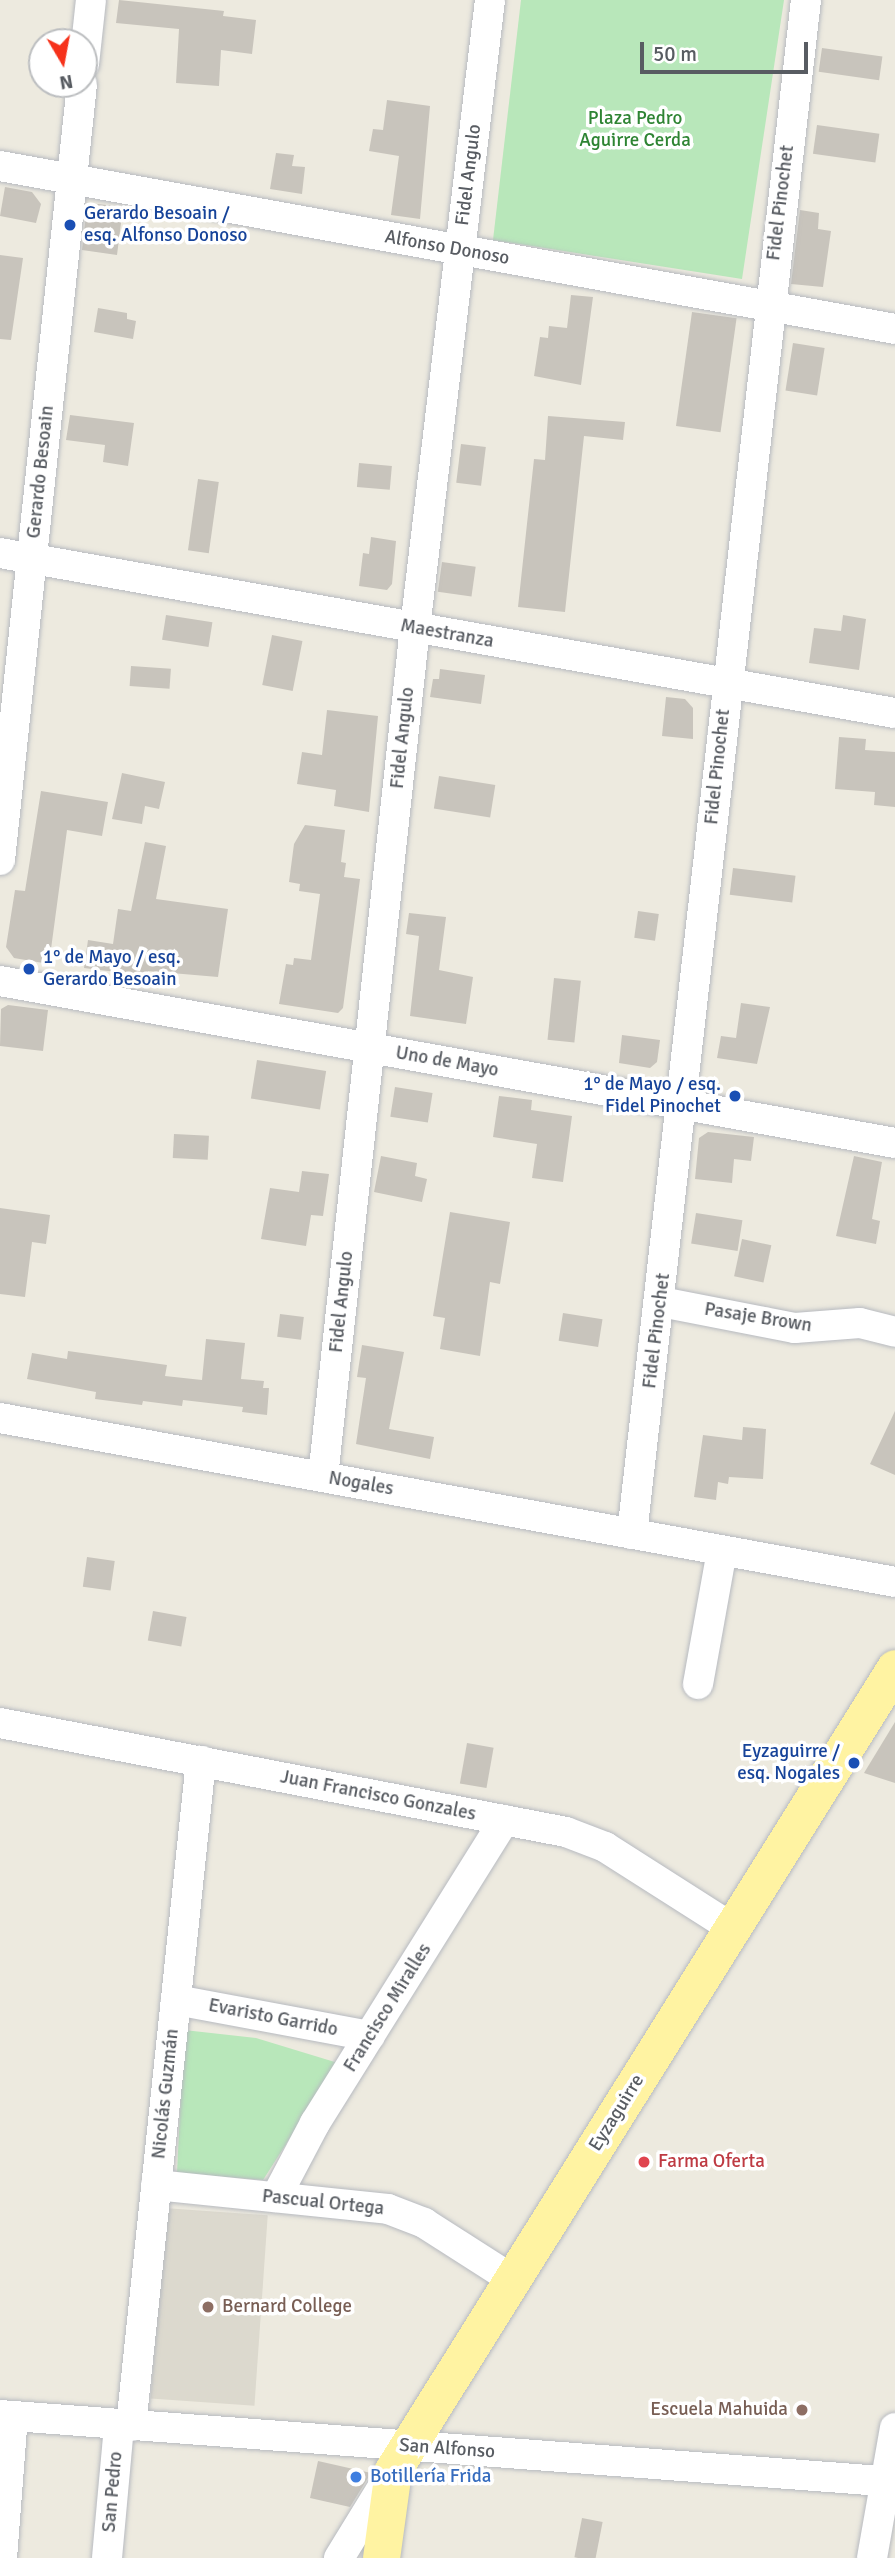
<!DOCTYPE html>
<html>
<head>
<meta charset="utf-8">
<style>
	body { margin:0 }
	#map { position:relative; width:895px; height:2558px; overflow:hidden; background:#edeadf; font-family:Signika,sans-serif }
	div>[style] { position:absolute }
	.education>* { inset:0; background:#dcd9ce; transform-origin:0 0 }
	.green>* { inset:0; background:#b8e7ba }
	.building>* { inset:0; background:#c8c4bc; transform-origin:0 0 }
	.roads { filter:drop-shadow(0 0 2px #b7bac0) drop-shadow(0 0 2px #b7bac0) }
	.minor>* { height:30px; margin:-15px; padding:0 15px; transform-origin:15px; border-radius:15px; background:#fff }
	.major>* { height:37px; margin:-18.5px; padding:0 18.5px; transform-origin:18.5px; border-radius:18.5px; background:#fff3a2 }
	.dots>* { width:19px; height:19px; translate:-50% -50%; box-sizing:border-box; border:4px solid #fff; border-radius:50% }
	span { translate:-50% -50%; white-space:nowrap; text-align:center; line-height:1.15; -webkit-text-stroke:7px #fff; paint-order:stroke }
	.park-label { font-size:19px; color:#2e8433 }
	.street-label { font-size:19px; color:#585c62 }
	.transit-label { font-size:19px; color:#164399 }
	.left { translate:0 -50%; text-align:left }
	.right { translate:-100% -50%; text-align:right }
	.health-label { font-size:19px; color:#be3a42 }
	.education-label { font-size:19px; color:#785e54 }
	.shop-label { font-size:19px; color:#366cbe }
	.north { position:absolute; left:28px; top:28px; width:70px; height:70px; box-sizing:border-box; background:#fff; border:2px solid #bcbec0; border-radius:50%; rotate:170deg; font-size:19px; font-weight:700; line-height:28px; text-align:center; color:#585c62 }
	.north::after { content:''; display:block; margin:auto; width:24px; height:32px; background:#f6321b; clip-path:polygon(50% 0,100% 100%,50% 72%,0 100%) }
	.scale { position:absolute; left:640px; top:42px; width:168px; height:32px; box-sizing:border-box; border:4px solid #585c62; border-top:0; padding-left:9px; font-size:21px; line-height:24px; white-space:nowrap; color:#585c62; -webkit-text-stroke:5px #fff; paint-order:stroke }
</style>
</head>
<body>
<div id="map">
	<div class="education">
		<div style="left:164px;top:2208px;width:104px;height:191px;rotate:4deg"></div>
	</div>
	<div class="green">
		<div style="clip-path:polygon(521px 0,784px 0,742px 279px,493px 240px)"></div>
		<div style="clip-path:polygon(184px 2030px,256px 2038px,338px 2063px,263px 2180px,177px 2173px)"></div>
	</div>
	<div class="building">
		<div style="clip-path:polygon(119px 0,224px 11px,223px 16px,256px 20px,252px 54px,221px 50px,219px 86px,176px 83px,179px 29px,116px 23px)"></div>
		<div style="left:822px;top:48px;width:61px;height:24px;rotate:8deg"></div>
		<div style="clip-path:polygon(387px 100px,430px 106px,420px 219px,391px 215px,399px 156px,369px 151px,373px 129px,383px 130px)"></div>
		<div style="left:817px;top:125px;width:63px;height:29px;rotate:8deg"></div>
		<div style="clip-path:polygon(276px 153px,294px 155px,292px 166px,305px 167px,302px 194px,270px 189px)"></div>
		<div style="clip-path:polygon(5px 187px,32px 192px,41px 204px,36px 223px,0 216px)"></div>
		<div style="clip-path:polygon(98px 204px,123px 207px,117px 255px,82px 250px,86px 214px)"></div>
		<div style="clip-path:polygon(800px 210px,819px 213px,818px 229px,831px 231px,823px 287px,791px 284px)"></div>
		<div style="clip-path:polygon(0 255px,23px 258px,11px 340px,0 339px)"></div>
		<div style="clip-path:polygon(571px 295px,593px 297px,581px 385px,534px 376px,540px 337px,548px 338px,549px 326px,567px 328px)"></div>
		<div style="clip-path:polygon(98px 308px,127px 313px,127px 319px,136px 321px,133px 339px,94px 332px)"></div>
		<div style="left:692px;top:312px;width:45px;height:115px;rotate:8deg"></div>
		<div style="left:793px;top:343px;width:32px;height:48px;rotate:9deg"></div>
		<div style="clip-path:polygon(70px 415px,134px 423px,128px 466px,103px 462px,105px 445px,66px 440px)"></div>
		<div style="clip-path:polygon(548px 416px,625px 422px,623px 440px,584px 436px,565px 612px,518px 607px,534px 459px,545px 460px)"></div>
		<div style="left:461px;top:444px;width:25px;height:39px;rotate:7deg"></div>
		<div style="left:359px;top:463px;width:33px;height:24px;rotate:5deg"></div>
		<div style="left:198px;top:479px;width:21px;height:72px;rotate:8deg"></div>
		<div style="clip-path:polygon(371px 537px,396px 541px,392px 584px,387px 590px,359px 586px,363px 553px,369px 554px)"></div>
		<div style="left:442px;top:562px;width:34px;height:30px;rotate:8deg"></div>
		<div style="left:166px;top:615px;width:47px;height:25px;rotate:9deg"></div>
		<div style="clip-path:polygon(843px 615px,866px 619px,859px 670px,809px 663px,814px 628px,841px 631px)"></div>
		<div style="left:272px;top:635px;width:31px;height:51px;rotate:11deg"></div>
		<div style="left:131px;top:666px;width:40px;height:20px;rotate:4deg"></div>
		<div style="clip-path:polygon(440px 669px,485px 675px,481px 704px,430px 697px,433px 679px,439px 679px)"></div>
		<div style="clip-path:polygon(666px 697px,685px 699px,693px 708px,693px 739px,662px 736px)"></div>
		<div style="clip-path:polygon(327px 710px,378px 716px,369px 812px,334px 806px,336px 790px,297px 784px,302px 752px,322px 755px)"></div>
		<div style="clip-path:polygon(839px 737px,866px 739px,865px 750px,895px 752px,895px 807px,874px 805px,875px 792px,835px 789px)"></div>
		<div style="clip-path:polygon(122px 773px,165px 782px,159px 809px,145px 806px,142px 824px,112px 819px)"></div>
		<div style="left:439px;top:776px;width:57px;height:33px;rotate:9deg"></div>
		<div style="clip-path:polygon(41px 791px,108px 802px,102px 836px,67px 830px,49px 964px,14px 958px,6px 947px,15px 890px,25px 891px)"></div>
		<div style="clip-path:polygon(305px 825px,345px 830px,341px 862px,346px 863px,344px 877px,360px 879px,343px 1008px,338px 1013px,279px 1004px,286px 964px,293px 965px,294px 958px,311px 960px,320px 894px,299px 891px,300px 884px,289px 882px,294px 844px)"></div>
		<div style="clip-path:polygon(145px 842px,166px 846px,156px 899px,228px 909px,218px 977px,148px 971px,148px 976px,84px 968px,88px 940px,113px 944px,118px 909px,131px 911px)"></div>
		<div style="left:733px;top:868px;width:63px;height:27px;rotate:7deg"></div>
		<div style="left:638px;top:911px;width:21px;height:27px;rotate:8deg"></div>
		<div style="clip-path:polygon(409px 913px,446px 917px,439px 970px,473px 977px,466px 1024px,410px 1016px,419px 936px,406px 934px)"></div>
		<div style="left:554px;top:978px;width:27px;height:62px;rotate:6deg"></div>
		<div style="clip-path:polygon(741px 1003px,770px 1007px,757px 1064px,717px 1058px,721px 1036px,736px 1038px)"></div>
		<div style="clip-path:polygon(8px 1005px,48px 1010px,43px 1051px,0 1046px,1px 1009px)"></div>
		<div style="clip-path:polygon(622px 1035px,660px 1040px,657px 1062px,650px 1068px,619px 1063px)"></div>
		<div style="left:257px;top:1060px;width:70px;height:39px;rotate:9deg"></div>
		<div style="left:395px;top:1087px;width:38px;height:30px;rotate:9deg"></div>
		<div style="clip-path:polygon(499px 1096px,532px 1100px,531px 1110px,572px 1116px,563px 1182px,532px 1178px,537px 1144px,493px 1137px)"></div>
		<div style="clip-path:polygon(708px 1132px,754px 1137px,751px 1161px,734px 1159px,732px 1183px,695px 1179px,699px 1138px)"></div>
		<div style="left:174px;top:1134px;width:35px;height:24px;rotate:3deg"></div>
		<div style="clip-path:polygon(381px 1156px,417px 1163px,415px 1176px,427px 1179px,422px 1202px,374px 1192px)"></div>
		<div style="clip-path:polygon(854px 1156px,882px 1162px,872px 1219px,880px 1221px,876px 1244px,836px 1236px)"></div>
		<div style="clip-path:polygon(302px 1171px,329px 1174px,323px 1216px,311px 1215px,306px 1246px,261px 1239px,270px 1188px,299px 1192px)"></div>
		<div style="clip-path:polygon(0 1208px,50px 1215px,46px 1244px,32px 1242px,25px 1297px,0 1294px)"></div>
		<div style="clip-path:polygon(450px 1212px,510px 1222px,500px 1284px,490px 1282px,480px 1356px,440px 1349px,445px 1318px,433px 1316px)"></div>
		<div style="left:696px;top:1213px;width:47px;height:31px;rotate:9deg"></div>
		<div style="left:742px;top:1239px;width:30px;height:38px;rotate:12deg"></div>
		<div style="left:563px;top:1313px;width:40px;height:28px;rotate:9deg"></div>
		<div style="left:280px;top:1314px;width:24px;height:23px;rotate:7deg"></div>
		<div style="clip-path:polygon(206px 1339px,245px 1343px,241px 1379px,264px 1381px,263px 1388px,269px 1388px,267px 1415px,242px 1412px,243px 1407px,183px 1400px,182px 1406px,143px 1401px,142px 1405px,95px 1399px,96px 1392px,27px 1379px,32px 1353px,67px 1359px,68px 1351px,167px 1365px,165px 1376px,202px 1380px)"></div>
		<div style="clip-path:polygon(362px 1345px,404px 1352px,389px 1429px,434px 1437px,430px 1459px,356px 1444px,366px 1378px,357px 1377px)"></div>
		<div style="clip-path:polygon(895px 1411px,895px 1475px,870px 1464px)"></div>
		<div style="clip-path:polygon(743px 1427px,766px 1429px,763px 1479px,729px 1477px,728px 1484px,718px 1482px,716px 1500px,694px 1497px,703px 1435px,742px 1440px)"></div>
		<div style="left:87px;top:1557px;width:28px;height:30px;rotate:8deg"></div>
		<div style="left:153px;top:1611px;width:34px;height:30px;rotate:10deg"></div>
		<div style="clip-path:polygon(895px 1722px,895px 1783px,864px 1773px)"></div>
		<div style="left:467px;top:1743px;width:27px;height:41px;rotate:10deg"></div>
		<div style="clip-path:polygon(318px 2461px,371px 2473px,350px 2507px,310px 2498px)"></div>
		<div style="left:582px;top:2518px;width:21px;height:40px;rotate:11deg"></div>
	</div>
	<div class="roads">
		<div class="minor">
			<div style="left:84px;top:64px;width:64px;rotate:-83.8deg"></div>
			<div style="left:0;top:166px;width:910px;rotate:10.32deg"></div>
			<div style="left:0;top:553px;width:909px;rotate:10.14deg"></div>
			<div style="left:0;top:860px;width:780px;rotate:-83.97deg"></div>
			<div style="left:0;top:981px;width:910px;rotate:10.26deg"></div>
			<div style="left:661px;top:1302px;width:136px;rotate:11deg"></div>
			<div style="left:795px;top:1328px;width:65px;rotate:-4.4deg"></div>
			<div style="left:860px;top:1323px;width:36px;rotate:14deg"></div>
			<div style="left:0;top:1418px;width:910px;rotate:10.38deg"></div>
			<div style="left:323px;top:1477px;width:854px;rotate:-83.82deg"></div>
			<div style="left:415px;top:628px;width:632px;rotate:-83.19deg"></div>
			<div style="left:632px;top:1534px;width:1544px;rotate:-83.53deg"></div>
			<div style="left:698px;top:1684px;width:135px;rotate:-79.8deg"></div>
			<div style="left:0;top:1723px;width:576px;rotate:10.9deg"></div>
			<div style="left:566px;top:1832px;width:42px;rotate:21deg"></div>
			<div style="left:605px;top:1847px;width:151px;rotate:32.5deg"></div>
			<div style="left:176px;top:2000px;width:197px;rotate:10.5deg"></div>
			<div style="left:156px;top:2185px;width:233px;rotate:5.9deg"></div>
			<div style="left:388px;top:2209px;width:39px;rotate:21deg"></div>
			<div style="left:424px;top:2223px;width:106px;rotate:32.6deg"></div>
			<div style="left:276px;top:2197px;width:84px;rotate:-62.2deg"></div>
			<div style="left:315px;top:2123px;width:357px;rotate:-58deg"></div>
			<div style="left:0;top:2415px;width:898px;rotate:4.28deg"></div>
			<div style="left:131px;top:2426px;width:669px;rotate:-83.99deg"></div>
			<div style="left:2px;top:2558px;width:142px;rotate:-85.6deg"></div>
			<div style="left:107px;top:2558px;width:134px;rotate:-84.8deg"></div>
			<div style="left:339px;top:2558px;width:97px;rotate:-58.4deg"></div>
			<div style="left:872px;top:2558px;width:132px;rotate:-80deg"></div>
		</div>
		<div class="major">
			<div style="left:381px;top:2558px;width:89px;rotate:-82.2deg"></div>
			<div style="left:393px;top:2470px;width:946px;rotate:-57.96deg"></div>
		</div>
	</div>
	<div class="dots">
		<div style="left:70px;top:225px;background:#1a4fb4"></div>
		<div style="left:29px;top:969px;background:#1a4fb4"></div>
		<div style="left:735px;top:1096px;background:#1a4fb4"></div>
		<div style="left:854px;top:1763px;background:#1a4fb4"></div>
		<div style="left:644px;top:2162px;background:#e0444e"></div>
		<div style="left:208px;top:2307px;background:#8d6e63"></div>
		<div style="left:802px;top:2410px;background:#8d6e63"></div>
		<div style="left:356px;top:2477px;background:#3f7fe0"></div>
	</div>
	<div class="park-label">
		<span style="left:635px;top:130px">Plaza Pedro<br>Aguirre Cerda</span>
	</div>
	<div class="street-label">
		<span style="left:469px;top:175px;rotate:-83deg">Fidel Angulo</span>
		<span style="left:781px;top:203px;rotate:-83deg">Fidel Pinochet</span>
		<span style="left:447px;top:248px;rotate:10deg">Alfonso Donoso</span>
		<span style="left:41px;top:472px;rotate:-84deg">Gerardo Besoain</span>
		<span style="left:447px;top:634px;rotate:10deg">Maestranza</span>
		<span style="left:403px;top:738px;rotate:-84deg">Fidel Angulo</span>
		<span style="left:718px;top:767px;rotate:-84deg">Fidel Pinochet</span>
		<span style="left:447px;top:1062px;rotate:10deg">Uno de Mayo</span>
		<span style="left:342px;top:1302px;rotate:-84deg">Fidel Angulo</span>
		<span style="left:758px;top:1318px;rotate:9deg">Pasaje Brown</span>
		<span style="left:657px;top:1331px;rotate:-83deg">Fidel Pinochet</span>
		<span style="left:361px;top:1484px;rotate:10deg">Nogales</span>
		<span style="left:378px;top:1796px;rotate:11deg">Juan Francisco Gonzales</span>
		<span style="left:388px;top:2008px;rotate:-58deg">Francisco Miralles</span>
		<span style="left:273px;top:2018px;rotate:11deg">Evaristo Garrido</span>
		<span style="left:166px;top:2094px;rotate:-84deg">Nicolás Guzmán</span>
		<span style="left:617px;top:2113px;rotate:-58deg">Eyzaguirre</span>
		<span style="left:323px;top:2203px;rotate:6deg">Pascual Ortega</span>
		<span style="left:447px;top:2449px;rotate:4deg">San Alfonso</span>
		<span style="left:113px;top:2492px;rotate:-85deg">San Pedro</span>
	</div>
	<div class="transit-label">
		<span class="left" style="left:84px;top:225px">Gerardo Besoain /<br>esq. Alfonso Donoso</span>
		<span class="left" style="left:43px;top:969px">1° de Mayo / esq.<br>Gerardo Besoain</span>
		<span class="right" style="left:721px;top:1096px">1° de Mayo / esq.<br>Fidel Pinochet</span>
		<span class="right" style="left:840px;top:1763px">Eyzaguirre /<br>esq. Nogales</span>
	</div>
	<div class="health-label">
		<span class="left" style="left:658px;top:2162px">Farma Oferta</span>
	</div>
	<div class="education-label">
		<span class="left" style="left:222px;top:2307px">Bernard College</span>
		<span class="right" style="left:788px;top:2410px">Escuela Mahuida</span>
	</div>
	<div class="shop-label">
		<span class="left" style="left:370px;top:2477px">Botillería Frida</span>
	</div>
	<div class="north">N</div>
	<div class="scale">50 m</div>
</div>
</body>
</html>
